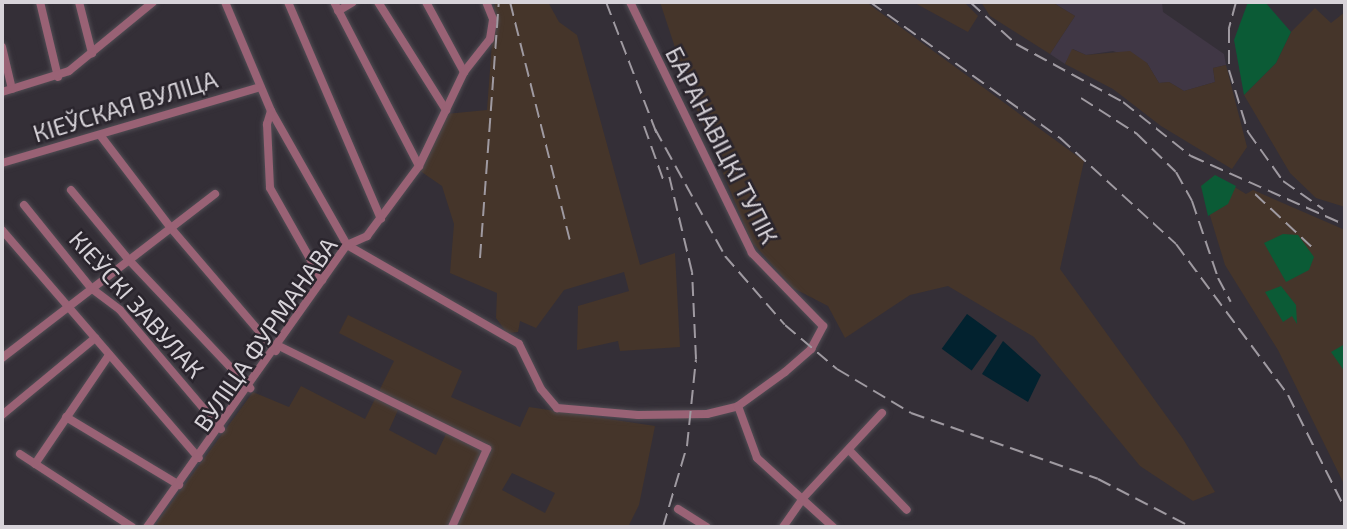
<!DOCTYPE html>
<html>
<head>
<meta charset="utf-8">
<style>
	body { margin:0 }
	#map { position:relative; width:1347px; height:529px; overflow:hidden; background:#342f37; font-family:"Exo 2",sans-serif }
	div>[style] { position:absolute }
	.built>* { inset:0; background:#403745 }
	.industrial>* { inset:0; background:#45352a }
	.green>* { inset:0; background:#0b5b36 }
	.water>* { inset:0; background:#02222f; transform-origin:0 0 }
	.roads { filter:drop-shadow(0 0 2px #514d54) drop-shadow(0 0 2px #514d54) }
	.minor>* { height:8px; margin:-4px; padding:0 4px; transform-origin:4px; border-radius:4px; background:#996275 }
	.rail>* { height:2px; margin-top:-1px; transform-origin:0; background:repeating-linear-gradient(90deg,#9f9aa1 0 14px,transparent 0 21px) }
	span { translate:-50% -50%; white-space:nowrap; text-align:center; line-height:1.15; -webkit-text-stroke:5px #2a252d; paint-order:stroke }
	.street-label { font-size:24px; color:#d7d3d9 }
	.frame { position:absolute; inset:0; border:4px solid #d7d3d9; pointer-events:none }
</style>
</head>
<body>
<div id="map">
	<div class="built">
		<div style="clip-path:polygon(1052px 2px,1162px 2px,1163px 12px,1224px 54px,1226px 65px,1213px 68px,1215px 82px,1184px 91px,1169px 82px,1159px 83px,1147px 63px,1113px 51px,1086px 55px,1073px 49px,1065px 64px,1050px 54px,1075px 16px)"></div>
	</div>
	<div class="industrial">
		<div style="clip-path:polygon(495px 2px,548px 2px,559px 22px,577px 35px,640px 265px,675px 253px,680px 347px,620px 351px,618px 341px,577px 350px,578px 306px,629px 291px,624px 272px,564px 290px,536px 328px,520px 321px,518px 332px,507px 333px,496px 318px,497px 293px,450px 273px,454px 224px,442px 186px,413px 166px,446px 114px,487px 110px)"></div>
		<div style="clip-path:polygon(660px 2px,866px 2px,1084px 161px,1060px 269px,1183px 439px,1215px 492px,1193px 501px,1140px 466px,1034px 337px,948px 286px,910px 295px,845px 338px,828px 306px,793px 288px,751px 241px,690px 93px)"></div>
		<div style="clip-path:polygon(913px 2px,964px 2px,978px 16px,968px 32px)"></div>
		<div style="clip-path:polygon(981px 2px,1052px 2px,1075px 16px,1050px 54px,990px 16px)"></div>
		<div style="clip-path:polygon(1315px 8px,1331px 23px,1345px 12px,1345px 207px,1316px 198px,1290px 173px,1244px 95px,1276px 63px,1291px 32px)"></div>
		<div style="clip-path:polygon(1072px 49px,1086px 55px,1130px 51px,1147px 63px,1159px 83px,1169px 82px,1184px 91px,1215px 82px,1213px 68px,1226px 65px,1247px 147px,1232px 169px,1161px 126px,1113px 89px,1065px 64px)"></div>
		<div style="clip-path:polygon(1215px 175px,1246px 194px,1253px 190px,1345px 230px,1345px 486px,1278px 350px,1225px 265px,1201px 186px)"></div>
		<div style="clip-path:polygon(evenodd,348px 315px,462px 371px,451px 397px,520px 427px,529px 407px,655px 426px,639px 505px,628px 527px,163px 527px,156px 524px,253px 392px,289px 407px,301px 386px,365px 419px,394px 361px,339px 333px,348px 315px,398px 410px,446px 434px,436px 455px,389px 430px,398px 410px,348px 315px,512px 473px,555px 493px,545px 513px,502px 490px,512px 473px)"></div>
	</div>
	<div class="green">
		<div style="clip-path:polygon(1248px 2px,1265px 2px,1291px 32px,1276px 63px,1244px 95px,1234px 40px)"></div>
		<div style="clip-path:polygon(1215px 175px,1236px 186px,1228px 204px,1208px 216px,1201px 186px)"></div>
		<div style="clip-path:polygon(1298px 235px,1314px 257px,1309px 270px,1286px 282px,1264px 243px,1283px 234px)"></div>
		<div style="clip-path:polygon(1281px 286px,1296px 305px,1297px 324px,1292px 316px,1283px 322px,1265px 292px)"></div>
		<div style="clip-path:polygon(1345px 344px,1345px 372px,1331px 352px)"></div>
	</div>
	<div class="water">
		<div style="left:967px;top:314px;width:37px;height:43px;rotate:36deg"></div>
		<div style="clip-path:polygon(1003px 341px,1041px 375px,1028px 402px,982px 374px)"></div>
	</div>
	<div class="roads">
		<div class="minor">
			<div style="left:40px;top:2px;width:77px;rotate:76.5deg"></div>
			<div style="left:79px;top:2px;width:53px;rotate:75.7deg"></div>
			<div style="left:225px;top:2px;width:118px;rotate:67.1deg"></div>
			<div style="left:271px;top:111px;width:154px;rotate:60.4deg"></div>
			<div style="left:347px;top:245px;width:198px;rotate:29.9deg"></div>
			<div style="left:519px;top:344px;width:50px;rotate:63.9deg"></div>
			<div style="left:541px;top:389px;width:25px;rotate:50deg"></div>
			<div style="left:557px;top:408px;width:81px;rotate:4.9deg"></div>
			<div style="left:638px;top:415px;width:69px;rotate:-0.8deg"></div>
			<div style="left:707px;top:414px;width:32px;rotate:-14deg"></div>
			<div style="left:738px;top:406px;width:58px;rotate:-35.9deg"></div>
			<div style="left:785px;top:372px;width:35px;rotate:-41deg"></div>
			<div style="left:811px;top:349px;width:26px;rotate:-62deg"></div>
			<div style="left:823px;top:326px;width:102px;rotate:-134.2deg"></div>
			<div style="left:752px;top:253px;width:279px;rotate:-115.9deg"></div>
			<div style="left:288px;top:2px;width:236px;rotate:66.8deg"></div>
			<div style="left:334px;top:2px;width:185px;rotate:62.6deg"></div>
			<div style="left:378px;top:2px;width:128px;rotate:57.8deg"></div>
			<div style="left:426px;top:2px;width:80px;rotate:61.5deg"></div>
			<div style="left:338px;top:11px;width:17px;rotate:-31deg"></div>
			<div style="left:2px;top:47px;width:43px;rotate:76.6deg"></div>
			<div style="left:2px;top:92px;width:70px;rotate:-17.4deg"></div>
			<div style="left:69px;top:71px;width:109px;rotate:-39.4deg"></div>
			<div style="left:271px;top:111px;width:14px;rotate:107deg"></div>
			<div style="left:267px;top:124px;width:64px;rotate:87.3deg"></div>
			<div style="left:270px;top:188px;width:106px;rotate:60.5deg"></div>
			<div style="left:100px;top:135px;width:116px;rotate:52.7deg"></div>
			<div style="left:170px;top:227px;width:163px;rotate:49.5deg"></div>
			<div style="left:2px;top:163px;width:269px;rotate:-16.4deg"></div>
			<div style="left:71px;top:190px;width:89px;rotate:50.4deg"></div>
			<div style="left:128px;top:259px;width:178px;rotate:46.6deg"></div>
			<div style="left:24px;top:205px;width:107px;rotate:51.1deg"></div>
			<div style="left:91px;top:288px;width:36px;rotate:37deg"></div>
			<div style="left:120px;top:310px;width:156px;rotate:49.7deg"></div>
			<div style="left:2px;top:230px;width:301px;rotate:49.2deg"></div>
			<div style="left:279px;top:346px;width:232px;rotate:26.3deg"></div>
			<div style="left:487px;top:449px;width:85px;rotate:114.2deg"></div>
			<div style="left:2px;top:358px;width:269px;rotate:-37.6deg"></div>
			<div style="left:738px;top:406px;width:55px;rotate:69.9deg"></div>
			<div style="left:757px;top:458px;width:103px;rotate:42.2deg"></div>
			<div style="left:2px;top:415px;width:121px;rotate:-39.6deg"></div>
			<div style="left:66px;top:417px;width:132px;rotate:31deg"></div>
			<div style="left:849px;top:450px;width:83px;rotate:46deg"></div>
			<div style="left:20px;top:454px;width:134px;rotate:33.1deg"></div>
			<div style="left:35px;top:464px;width:132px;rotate:-55.8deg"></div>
			<div style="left:678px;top:509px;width:34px;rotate:32deg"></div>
			<div style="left:147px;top:527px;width:346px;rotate:-54.7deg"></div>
			<div style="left:347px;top:245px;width:22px;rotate:-24deg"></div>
			<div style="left:367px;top:236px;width:87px;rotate:-53.4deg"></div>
			<div style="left:419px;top:166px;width:104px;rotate:-64.4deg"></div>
			<div style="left:464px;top:72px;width:42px;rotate:-51.8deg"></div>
			<div style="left:490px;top:39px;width:20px;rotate:-81deg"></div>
			<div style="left:493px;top:19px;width:18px;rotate:-112deg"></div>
			<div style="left:783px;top:527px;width:35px;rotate:-55deg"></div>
			<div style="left:803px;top:498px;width:116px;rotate:-47.1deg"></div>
		</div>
	</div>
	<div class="rail">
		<div style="left:510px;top:2px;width:245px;rotate:75.9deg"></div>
		<div style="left:606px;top:2px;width:145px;rotate:68.9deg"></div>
		<div style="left:870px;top:2px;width:234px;rotate:35.6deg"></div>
		<div style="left:1060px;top:138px;width:157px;rotate:42.4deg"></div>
		<div style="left:1176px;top:244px;width:188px;rotate:53.4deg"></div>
		<div style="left:1288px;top:395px;width:127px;rotate:63.4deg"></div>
		<div style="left:970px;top:2px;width:62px;rotate:42.4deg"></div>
		<div style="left:1016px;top:44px;width:122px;rotate:28.5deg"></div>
		<div style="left:1123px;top:102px;width:87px;rotate:38.5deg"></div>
		<div style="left:1191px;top:156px;width:169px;rotate:24.1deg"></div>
		<div style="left:1236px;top:2px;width:28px;rotate:105deg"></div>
		<div style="left:1229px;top:29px;width:41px;rotate:90deg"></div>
		<div style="left:1229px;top:70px;width:65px;rotate:73deg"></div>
		<div style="left:1248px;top:132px;width:60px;rotate:54.5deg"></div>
		<div style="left:1283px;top:181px;width:49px;rotate:35deg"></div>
		<div style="left:1081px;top:98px;width:67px;rotate:32.7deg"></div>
		<div style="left:1137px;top:134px;width:54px;rotate:44.3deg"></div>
		<div style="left:1176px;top:172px;width:33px;rotate:61deg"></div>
		<div style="left:1192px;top:201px;width:81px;rotate:71.3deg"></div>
		<div style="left:1218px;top:278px;width:27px;rotate:62deg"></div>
		<div style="left:644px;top:126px;width:59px;rotate:70.3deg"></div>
		<div style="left:655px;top:129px;width:145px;rotate:61.1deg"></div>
		<div style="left:725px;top:256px;width:91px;rotate:49deg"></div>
		<div style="left:785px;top:325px;width:68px;rotate:40.2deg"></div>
		<div style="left:837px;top:369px;width:86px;rotate:30.7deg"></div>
		<div style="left:911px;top:413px;width:198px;rotate:19.4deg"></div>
		<div style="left:1098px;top:479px;width:105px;rotate:27.3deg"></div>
		<div style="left:1255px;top:194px;width:82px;rotate:43deg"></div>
		<div style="left:480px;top:258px;width:257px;rotate:-85.8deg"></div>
		<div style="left:663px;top:527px;width:84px;rotate:-73.5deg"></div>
		<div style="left:687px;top:446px;width:87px;rotate:-84.1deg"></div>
		<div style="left:696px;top:359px;width:87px;rotate:-92.6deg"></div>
		<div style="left:692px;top:272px;width:108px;rotate:-103.4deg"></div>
	</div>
	<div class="street-label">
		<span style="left:125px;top:106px;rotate:-17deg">КІЕЎСКАЯ ВУЛІЦА</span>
		<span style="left:722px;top:145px;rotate:63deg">БАРАНАВІЦКІ ТУПІК</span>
		<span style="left:137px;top:304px;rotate:48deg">КІЕЎСКІ ЗАВУЛАК</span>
		<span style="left:265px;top:334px;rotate:-55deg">ВУЛІЦА ФУРМАНАВА</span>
	</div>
	<div class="frame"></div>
</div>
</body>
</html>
